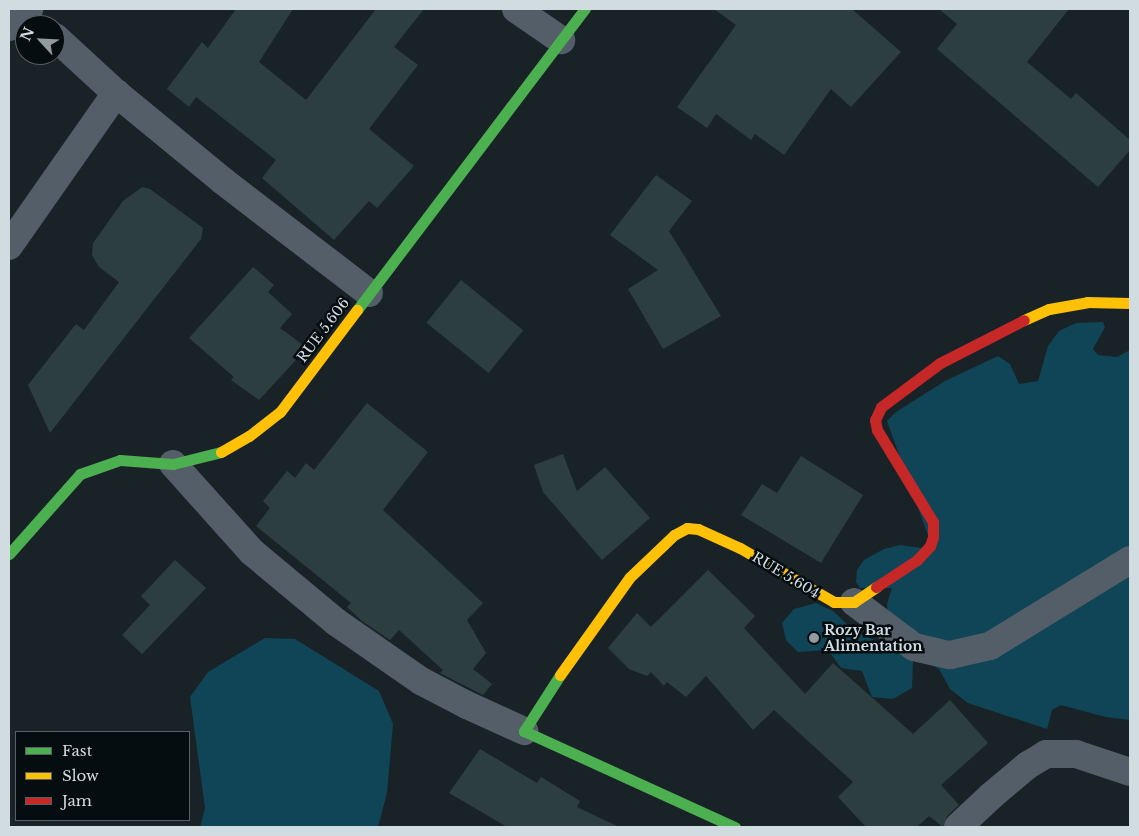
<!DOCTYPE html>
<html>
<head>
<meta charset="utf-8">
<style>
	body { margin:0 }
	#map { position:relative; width:1139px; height:836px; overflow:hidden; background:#192327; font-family:"Libre Baskerville",serif }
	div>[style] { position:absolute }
	.green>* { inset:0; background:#0f4556 }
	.building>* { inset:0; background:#2d3e40; transform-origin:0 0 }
	.street>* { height:28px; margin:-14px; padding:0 14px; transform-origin:14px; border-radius:14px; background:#545e68 }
	.fast>* { height:11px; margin:-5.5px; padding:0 5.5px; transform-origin:5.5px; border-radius:5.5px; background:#4caf50 }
	.slow>* { height:11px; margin:-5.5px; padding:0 5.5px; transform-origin:5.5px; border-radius:5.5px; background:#ffc107 }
	.jam>* { height:11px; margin:-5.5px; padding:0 5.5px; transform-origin:5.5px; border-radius:5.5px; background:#c62828 }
	.dots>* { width:14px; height:14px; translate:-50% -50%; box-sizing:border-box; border:2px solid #060d10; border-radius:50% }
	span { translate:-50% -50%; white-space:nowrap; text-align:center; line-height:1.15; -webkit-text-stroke:5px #060d10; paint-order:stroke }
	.street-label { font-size:14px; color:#d1dce1 }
	.poi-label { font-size:14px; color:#d1dce1; font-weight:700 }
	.left { translate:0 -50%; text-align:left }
	.frame { position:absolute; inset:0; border:10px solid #d1dce1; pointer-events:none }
	.legend { position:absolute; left:15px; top:731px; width:175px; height:90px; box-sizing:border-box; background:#060d10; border:1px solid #576064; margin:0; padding:6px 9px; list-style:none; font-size:15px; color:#d1dce1 }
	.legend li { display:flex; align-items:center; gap:10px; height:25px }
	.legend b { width:25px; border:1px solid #576064 }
	.north { position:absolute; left:15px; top:15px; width:50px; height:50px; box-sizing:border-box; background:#060d10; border:1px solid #576064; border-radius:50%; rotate:295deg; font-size:14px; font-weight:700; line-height:20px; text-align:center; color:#d1dce1 }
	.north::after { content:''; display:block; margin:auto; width:18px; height:22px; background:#919ba0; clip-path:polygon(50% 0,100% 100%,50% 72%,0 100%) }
</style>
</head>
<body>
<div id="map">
	<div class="green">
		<div style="clip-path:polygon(1103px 322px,1105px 327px,1093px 349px,1098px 355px,1117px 357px,1130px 350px,1130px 720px,1106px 717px,1061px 705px,1052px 710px,1047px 729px,968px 703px,950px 689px,939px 669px,924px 661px,913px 661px,912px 688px,893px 699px,872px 697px,862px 671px,841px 668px,828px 650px,798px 652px,786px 640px,782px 623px,794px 609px,816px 603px,833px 611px,855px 632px,880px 642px,890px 637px,887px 604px,892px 588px,860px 588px,856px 582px,857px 570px,864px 560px,884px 549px,900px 545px,921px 548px,930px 541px,887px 421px,896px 412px,945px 381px,998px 356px,1010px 364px,1019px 384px,1038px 381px,1048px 346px,1059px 331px,1076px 323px)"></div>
		<div style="clip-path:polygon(265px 638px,295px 639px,379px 691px,393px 724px,387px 793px,378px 827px,200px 827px,205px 808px,190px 697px,208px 672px)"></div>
	</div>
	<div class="building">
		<div style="clip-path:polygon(236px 9px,293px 9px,259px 62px,306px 100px,376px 9px,424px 9px,394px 47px,418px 65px,369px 129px,414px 166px,377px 208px,369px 201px,334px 240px,262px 178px,276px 160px,196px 97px,189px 107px,167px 89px,202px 42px,208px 48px)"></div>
		<div style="clip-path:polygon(714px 9px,852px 9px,901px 52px,851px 107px,831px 89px,784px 155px,755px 134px,751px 140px,716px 114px,707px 128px,677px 107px,736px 25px)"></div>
		<div style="clip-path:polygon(939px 9px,1069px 9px,1027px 62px,1071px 99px,1076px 93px,1130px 140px,1130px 150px,1098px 187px,937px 49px,957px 24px)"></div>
		<div style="clip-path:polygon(656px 175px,692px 201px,669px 231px,721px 316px,663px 349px,628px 289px,658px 270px,610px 235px)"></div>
		<div style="clip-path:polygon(142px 187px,150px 189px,203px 228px,201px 239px,50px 433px,28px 385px,76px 324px,84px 330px,119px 282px,99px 267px,92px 255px,93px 243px,123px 201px)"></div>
		<div style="clip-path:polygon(253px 267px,274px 285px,268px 292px,292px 314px,280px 328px,307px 348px,259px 400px,231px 380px,234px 377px,189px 338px)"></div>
		<div style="left:461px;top:280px;width:80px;height:55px;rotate:39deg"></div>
		<div style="clip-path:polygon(367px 403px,428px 452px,383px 510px,483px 603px,467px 620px,486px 653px,473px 669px,492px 684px,483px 695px,440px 673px,443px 670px,399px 630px,390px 640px,362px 621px,347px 607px,351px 603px,256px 526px,270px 508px,263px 501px,287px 471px,295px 478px,306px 463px,314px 470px)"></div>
		<div style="clip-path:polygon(563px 454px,577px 491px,605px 467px,650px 518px,602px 560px,543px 492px,534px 465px)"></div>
		<div style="clip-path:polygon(801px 456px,863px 495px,821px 563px,741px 515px,762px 484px,777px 493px)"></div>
		<div style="clip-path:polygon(175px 560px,206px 588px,142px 654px,122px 635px,150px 605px,141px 596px)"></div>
		<div style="clip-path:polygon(708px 570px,755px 616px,744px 628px,805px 694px,833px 663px,913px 734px,950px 700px,988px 743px,941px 785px,959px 805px,947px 816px,943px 827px,929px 816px,917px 827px,866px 827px,838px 797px,853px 782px,774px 710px,753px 730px,706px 676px,686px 697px,667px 682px,664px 686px,651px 672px,647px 676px,629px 669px,608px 648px,637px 613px,651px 627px)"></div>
		<div style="clip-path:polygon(480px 749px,537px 783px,541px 777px,580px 801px,577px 807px,619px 827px,507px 827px,449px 793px)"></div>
	</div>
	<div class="street">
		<div style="left:516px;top:9px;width:55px;rotate:34.6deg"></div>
		<div style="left:9px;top:27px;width:7px;rotate:-27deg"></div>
		<div style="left:15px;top:24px;width:21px;rotate:-47deg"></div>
		<div style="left:55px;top:37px;width:83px;rotate:42.6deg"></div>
		<div style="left:116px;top:93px;width:139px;rotate:39.4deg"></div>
		<div style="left:223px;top:181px;width:184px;rotate:37.5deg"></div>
		<div style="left:9px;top:246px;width:187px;rotate:-55deg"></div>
		<div style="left:173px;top:464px;width:118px;rotate:48.1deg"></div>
		<div style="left:252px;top:552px;width:109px;rotate:39.8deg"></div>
		<div style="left:336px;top:622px;width:103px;rotate:34.8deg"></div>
		<div style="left:421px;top:681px;width:52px;rotate:27.6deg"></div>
		<div style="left:467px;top:705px;width:63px;rotate:24.5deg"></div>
		<div style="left:854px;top:602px;width:75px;rotate:36.9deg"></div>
		<div style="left:914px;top:647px;width:37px;rotate:13deg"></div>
		<div style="left:950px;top:655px;width:41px;rotate:-12.7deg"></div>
		<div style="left:990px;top:646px;width:164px;rotate:-31.6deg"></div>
		<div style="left:958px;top:827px;width:45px;rotate:-43.2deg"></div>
		<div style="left:991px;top:796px;width:48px;rotate:-40deg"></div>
		<div style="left:1028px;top:765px;width:21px;rotate:-31deg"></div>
		<div style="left:1046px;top:754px;width:30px"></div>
		<div style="left:1076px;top:754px;width:57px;rotate:18.4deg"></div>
	</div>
	<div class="fast">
		<div style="left:357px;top:310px;width:378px;rotate:-52.9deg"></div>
		<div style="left:9px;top:554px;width:107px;rotate:-48.4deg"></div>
		<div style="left:80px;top:474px;width:42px;rotate:-19.3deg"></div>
		<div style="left:120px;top:460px;width:53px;rotate:4.3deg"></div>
		<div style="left:173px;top:464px;width:49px;rotate:-14deg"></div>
		<div style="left:560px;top:675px;width:67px;rotate:122.7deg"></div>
		<div style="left:524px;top:731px;width:232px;rotate:24.5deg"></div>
	</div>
	<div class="slow">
		<div style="left:1024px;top:320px;width:27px;rotate:-24deg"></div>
		<div style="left:1049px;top:309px;width:39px;rotate:-10deg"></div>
		<div style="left:1087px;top:302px;width:43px;rotate:1.3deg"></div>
		<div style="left:221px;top:452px;width:32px;rotate:-30deg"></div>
		<div style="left:249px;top:436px;width:39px;rotate:-38deg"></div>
		<div style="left:280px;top:412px;width:128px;rotate:-53deg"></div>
		<div style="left:560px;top:675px;width:120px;rotate:-54.5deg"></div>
		<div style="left:630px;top:577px;width:61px;rotate:-43.7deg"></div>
		<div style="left:674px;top:535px;width:15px;rotate:-28deg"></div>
		<div style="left:687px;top:528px;width:11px;rotate:5deg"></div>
		<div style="left:698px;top:529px;width:46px;rotate:24.3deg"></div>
		<div style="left:740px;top:548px;width:108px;rotate:29.9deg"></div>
		<div style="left:834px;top:602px;width:20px"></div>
		<div style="left:854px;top:602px;width:27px;rotate:-34deg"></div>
	</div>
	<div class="jam">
		<div style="left:876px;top:587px;width:49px;rotate:-33.4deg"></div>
		<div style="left:917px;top:560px;width:19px;rotate:-47deg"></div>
		<div style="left:930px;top:546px;width:9px;rotate:-72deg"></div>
		<div style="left:933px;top:537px;width:15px;rotate:-90deg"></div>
		<div style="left:933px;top:522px;width:108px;rotate:-121.3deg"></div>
		<div style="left:877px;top:430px;width:10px;rotate:-101deg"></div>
		<div style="left:875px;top:420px;width:14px;rotate:-65deg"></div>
		<div style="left:881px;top:407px;width:74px;rotate:-36.7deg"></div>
		<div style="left:940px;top:363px;width:94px;rotate:-27.1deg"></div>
	</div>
	<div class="dots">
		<div style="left:814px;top:638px;background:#919ba0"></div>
	</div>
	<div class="street-label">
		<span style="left:323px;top:330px;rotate:-53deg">RUE 5.606</span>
		<span style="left:786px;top:575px;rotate:31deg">RUE 5.604</span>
	</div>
	<div class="poi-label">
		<span class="left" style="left:824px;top:638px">Rozy Bar<br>Alimentation</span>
	</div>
	<div class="frame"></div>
	<ul class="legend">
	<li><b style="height:6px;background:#4caf50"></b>Fast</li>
	<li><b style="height:6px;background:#ffc107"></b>Slow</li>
	<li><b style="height:6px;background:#c62828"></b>Jam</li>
	</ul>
	<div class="north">N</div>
</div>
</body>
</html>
